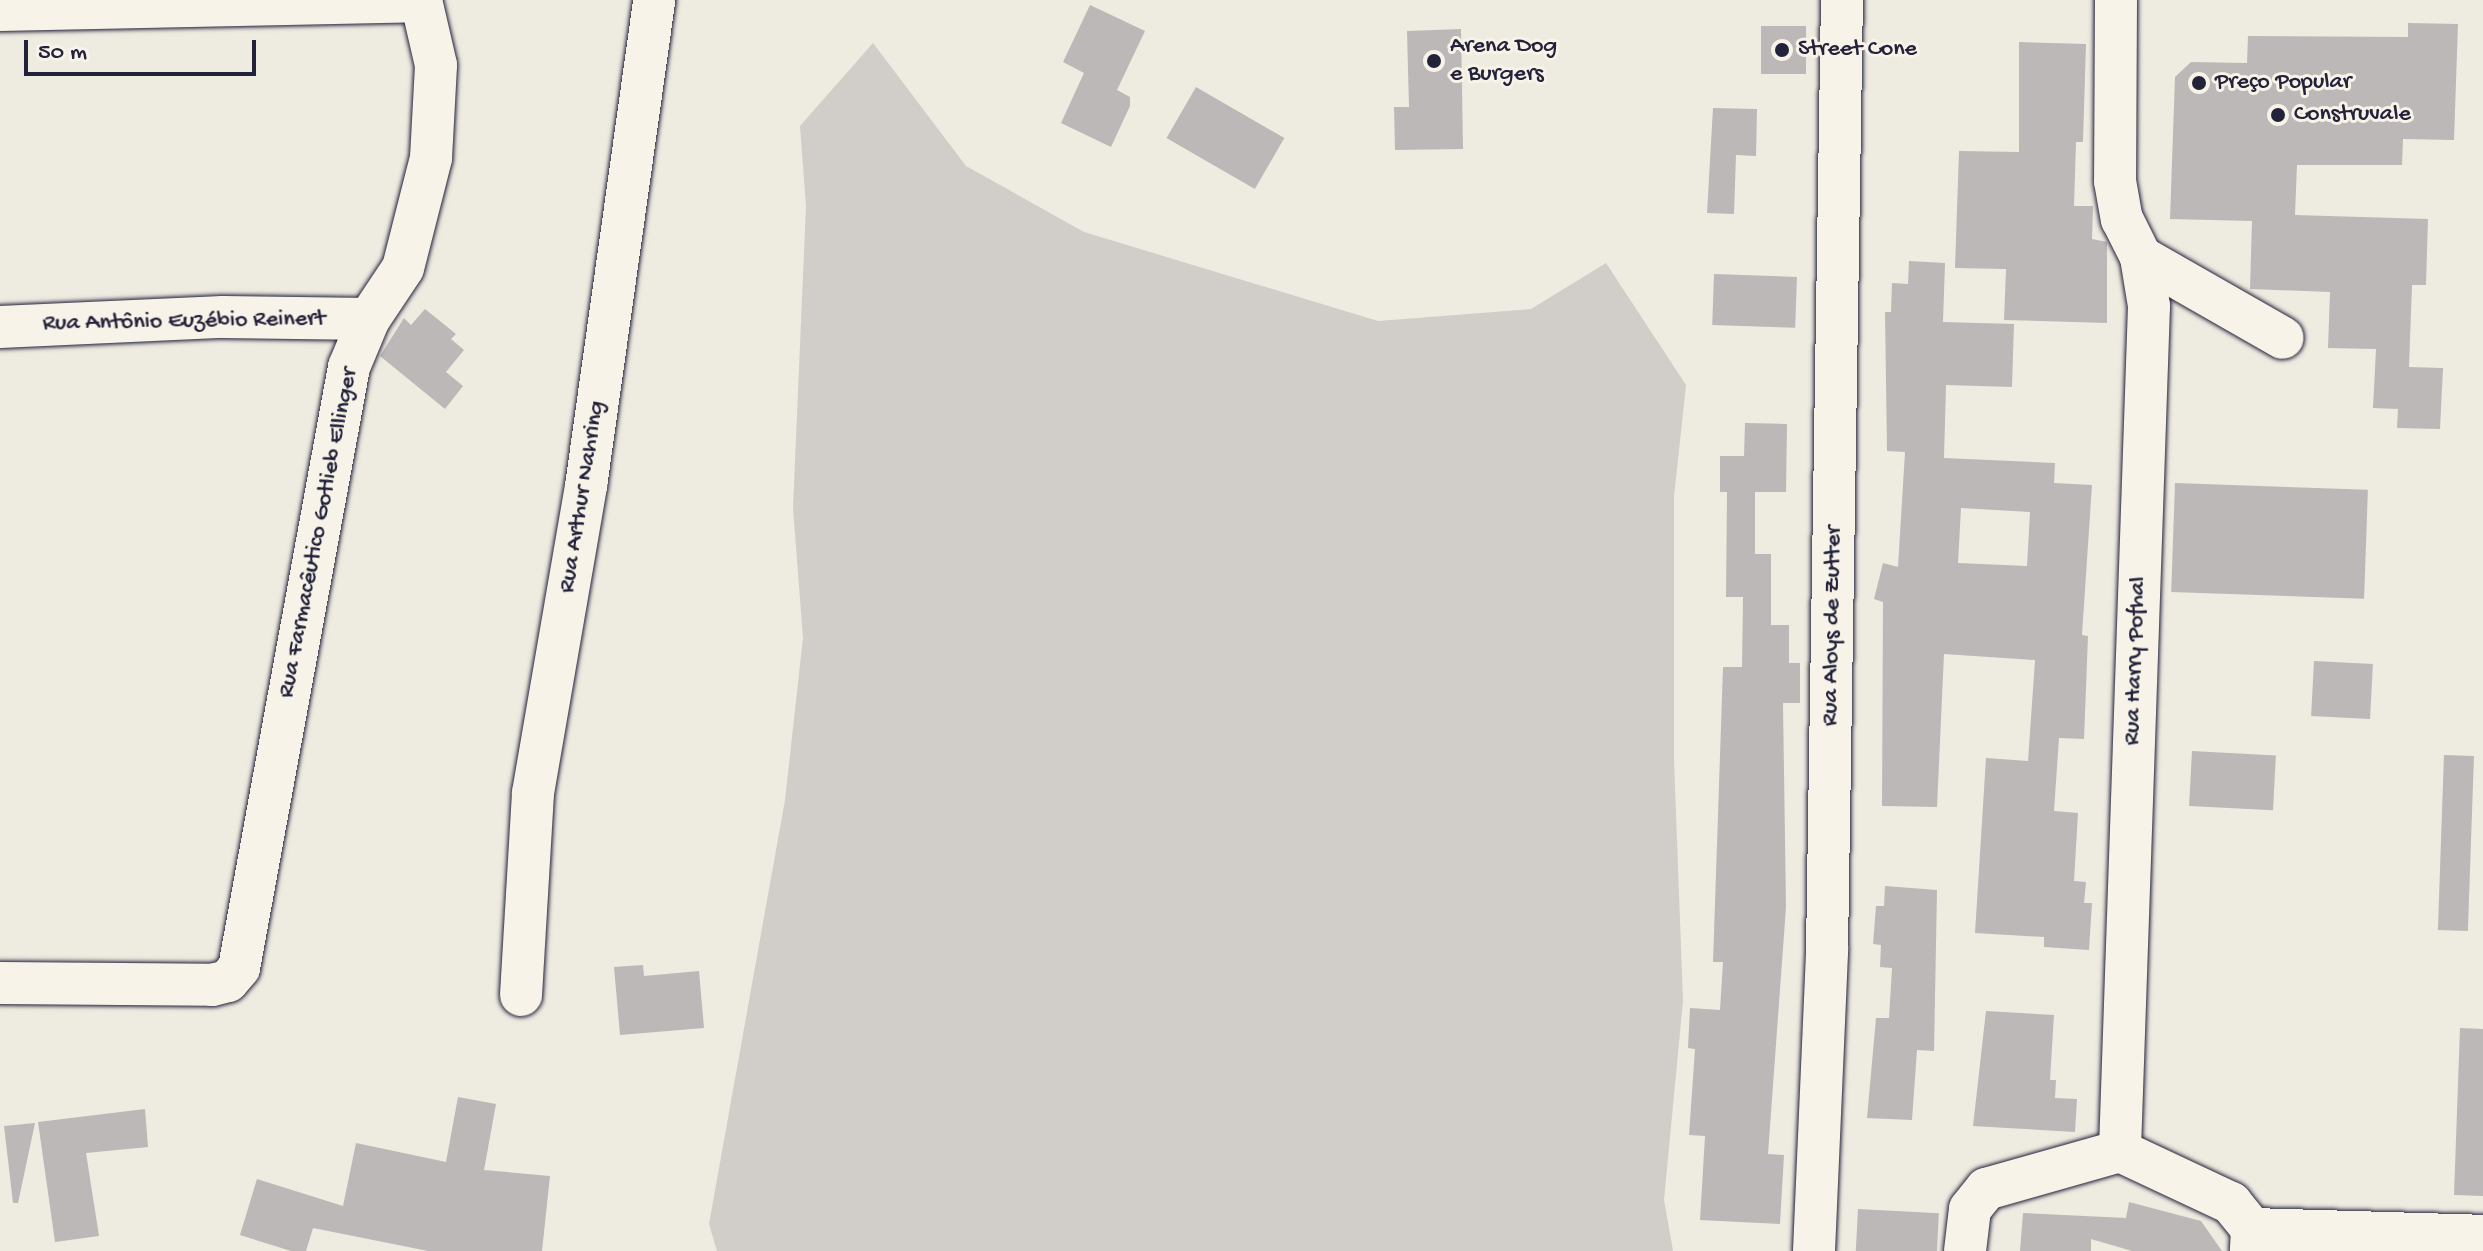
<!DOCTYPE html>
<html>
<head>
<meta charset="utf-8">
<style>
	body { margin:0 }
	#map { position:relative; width:2483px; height:1251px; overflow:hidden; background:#eeebe1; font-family:"Gochi Hand",sans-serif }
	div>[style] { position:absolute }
	.green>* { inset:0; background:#d1cdc9 }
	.building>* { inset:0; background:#bbb8b7; transform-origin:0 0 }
	.roads { filter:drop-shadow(0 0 2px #22223b) drop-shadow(0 0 2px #22223b) }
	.minor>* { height:42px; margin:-21px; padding:0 21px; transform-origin:21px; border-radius:21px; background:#f7f3e8 }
	.dots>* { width:22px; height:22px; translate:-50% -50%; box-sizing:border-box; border:4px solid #f7f3e8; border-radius:50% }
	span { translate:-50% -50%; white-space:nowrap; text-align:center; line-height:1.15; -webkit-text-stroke:6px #f7f3e8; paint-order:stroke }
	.poi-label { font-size:24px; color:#22223b }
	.left { translate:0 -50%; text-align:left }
	.street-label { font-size:24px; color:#22223b }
	.scale { position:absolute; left:24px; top:40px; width:232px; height:36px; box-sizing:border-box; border:4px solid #22223b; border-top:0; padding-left:10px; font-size:24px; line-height:28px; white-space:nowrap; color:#22223b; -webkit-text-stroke:6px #f7f3e8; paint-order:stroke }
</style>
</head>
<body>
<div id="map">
	<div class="green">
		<div style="clip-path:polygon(873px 43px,966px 166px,1084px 232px,1378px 321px,1531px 309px,1606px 263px,1686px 385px,1674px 497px,1674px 760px,1683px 1001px,1664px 1200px,1673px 1251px,717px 1251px,709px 1224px,785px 800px,803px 638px,793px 508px,806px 206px,800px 126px)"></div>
	</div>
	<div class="building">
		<div style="clip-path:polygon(1090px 5px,1145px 31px,1117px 90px,1130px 97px,1130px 106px,1111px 147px,1061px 123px,1084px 73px,1063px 62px)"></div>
		<div style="clip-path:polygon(2408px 23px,2458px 24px,2454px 140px,2403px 139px,2402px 165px,2297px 165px,2295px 215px,2428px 219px,2426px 285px,2412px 285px,2409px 367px,2443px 368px,2440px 429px,2397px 428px,2398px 409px,2373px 408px,2376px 349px,2328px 348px,2330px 292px,2250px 289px,2252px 221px,2170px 219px,2175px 77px,2191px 62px,2247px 63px,2248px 36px,2408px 37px)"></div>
		<div style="left:1761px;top:26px;width:45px;height:48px"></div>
		<div style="clip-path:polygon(1461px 29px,1463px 149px,1395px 150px,1394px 107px,1409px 107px,1407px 31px)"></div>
		<div style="clip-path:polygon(2019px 42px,2086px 44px,2083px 142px,2076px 142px,2074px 206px,2093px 206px,2092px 239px,2107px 242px,2107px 323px,2004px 320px,2006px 269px,1955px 268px,1959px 151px,2019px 152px)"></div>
		<div style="left:1196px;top:87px;width:102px;height:59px;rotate:30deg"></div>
		<div style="clip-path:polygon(1713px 108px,1757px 109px,1756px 156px,1736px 155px,1734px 214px,1707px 213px)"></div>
		<div style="clip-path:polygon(evenodd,1909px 261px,1945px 263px,1943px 322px,2014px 324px,2012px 387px,1946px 385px,1944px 458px,2055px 463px,2054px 483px,2092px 485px,2082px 635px,2088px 636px,2084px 739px,2059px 738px,2054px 811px,2078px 813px,2074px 881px,2086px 882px,2084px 903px,2092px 903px,2089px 950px,2044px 947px,2044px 937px,1975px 933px,1986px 758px,2028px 761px,2035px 660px,1944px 654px,1937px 807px,1882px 806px,1883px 602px,1874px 599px,1883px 563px,1898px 567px,1905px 452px,1887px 451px,1885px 312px,1891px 312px,1892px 283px,1908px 284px,1909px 261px,1961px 508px,2030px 512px,2027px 566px,1958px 563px,1961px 508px)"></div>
		<div style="left:1714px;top:274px;width:83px;height:51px;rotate:2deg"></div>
		<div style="clip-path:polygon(425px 309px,456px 334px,451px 339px,464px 350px,446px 372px,463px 386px,445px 409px,380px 356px,404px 318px,411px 325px)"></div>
		<div style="clip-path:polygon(1745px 423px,1787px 424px,1786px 492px,1755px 492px,1755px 554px,1771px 554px,1771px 625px,1789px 625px,1789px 663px,1800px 663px,1800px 703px,1783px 703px,1786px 907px,1768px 1154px,1784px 1155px,1780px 1224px,1700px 1220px,1705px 1136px,1689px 1135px,1695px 1049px,1688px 1048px,1690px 1008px,1720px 1010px,1723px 962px,1713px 962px,1723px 667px,1742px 667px,1743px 597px,1726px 597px,1727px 492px,1720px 492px,1720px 456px,1744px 456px)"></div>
		<div style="left:2175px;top:483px;width:193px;height:109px;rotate:2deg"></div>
		<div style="left:2314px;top:661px;width:59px;height:55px;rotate:3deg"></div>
		<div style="left:2192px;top:751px;width:84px;height:55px;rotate:3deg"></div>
		<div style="left:2444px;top:755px;width:30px;height:175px;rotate:2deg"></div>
		<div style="clip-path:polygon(1885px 886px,1937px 890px,1934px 1051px,1917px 1050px,1912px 1120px,1867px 1118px,1876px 1018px,1889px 1018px,1892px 968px,1880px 967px,1881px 945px,1873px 944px,1876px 906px,1884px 906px)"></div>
		<div style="clip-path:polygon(643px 965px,644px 976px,699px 971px,704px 1028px,620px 1035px,614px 967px)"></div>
		<div style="clip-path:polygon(1986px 1011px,2054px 1015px,2050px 1080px,2056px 1080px,2055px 1098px,2077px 1099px,2075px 1132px,1973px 1126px)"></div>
		<div style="clip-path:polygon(2460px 1028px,2483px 1029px,2483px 1196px,2454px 1195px)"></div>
		<div style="clip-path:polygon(458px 1097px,496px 1104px,484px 1170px,550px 1176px,542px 1251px,428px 1251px,313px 1228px,306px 1251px,291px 1251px,240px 1235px,257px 1179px,343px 1206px,356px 1143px,446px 1162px)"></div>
		<div style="clip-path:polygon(145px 1109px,148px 1147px,86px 1153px,99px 1236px,55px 1242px,38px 1122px)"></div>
		<div style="clip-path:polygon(35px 1123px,18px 1203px,13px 1203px,4px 1126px)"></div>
		<div style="clip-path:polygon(2129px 1202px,2201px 1221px,2222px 1251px,2132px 1251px,2091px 1239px,2091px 1251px,2020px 1251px,2023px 1213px,2126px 1218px)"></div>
		<div style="left:1858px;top:1209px;width:81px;height:42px;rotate:3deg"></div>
	</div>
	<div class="roads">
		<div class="minor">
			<div style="left:2116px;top:0;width:181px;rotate:90.3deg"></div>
			<div style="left:2115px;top:181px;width:39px;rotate:80deg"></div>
			<div style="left:2122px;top:219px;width:42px;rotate:63.4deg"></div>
			<div style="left:2141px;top:257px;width:50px;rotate:80.7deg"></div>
			<div style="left:2149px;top:306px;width:845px;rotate:91.97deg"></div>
			<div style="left:2120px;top:1151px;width:123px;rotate:25.1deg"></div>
			<div style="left:2231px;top:1203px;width:33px;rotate:51deg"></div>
			<div style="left:2252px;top:1229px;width:22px;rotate:93deg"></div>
			<div style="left:0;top:10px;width:421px;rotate:-1.2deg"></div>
			<div style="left:2141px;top:257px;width:163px;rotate:29.7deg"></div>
			<div style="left:0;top:327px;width:223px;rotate:-2.6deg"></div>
			<div style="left:223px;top:317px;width:146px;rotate:0.8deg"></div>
			<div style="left:0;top:983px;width:212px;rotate:0.5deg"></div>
			<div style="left:212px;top:985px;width:16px;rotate:-14deg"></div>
			<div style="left:228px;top:981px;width:17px;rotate:-50deg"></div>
			<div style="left:239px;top:968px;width:611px;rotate:-79.63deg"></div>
			<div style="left:349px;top:367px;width:52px;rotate:-67.4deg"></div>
			<div style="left:369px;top:319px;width:61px;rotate:-56.3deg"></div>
			<div style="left:403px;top:268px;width:114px;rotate:-75.7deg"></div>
			<div style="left:431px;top:158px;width:93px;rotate:-86.9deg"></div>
			<div style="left:436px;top:65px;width:67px;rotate:-103deg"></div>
			<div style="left:521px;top:995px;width:202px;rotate:-86.6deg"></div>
			<div style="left:533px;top:793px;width:312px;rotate:-80.2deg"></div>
			<div style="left:586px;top:486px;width:491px;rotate:-82deg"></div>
			<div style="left:2252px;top:1229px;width:231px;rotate:1.7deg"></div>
			<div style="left:1814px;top:1251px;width:301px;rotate:-87.5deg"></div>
			<div style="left:1827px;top:950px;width:950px;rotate:-89.1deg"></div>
			<div style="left:1965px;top:1251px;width:42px;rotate:-83.2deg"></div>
			<div style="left:1970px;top:1209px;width:26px;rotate:-51deg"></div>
			<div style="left:1986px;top:1189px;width:139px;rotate:-15.8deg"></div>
		</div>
	</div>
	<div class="dots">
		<div style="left:1782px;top:50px;background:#22223b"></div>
		<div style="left:1434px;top:61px;background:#22223b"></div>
		<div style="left:2199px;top:83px;background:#22223b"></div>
		<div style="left:2278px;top:115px;background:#22223b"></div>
	</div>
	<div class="poi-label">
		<span class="left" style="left:1450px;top:61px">Arena Dog<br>e Burgers</span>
		<span class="left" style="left:1798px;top:50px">Street Cone</span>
		<span class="left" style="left:2215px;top:83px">Preço Popular</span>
		<span class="left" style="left:2294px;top:115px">Construvale</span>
	</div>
	<div class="street-label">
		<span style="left:184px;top:322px;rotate:-1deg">Rua Antônio Euzébio Reinert</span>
		<span style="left:583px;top:497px;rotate:-81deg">Rua Arthur Nahring</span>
		<span style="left:319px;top:533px;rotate:-79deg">Rua Farmacêutico Gotlieb Ellinger</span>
		<span style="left:1833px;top:626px;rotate:-89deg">Rua Aloys de Zutter</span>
		<span style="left:2136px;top:661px;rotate:-88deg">Rua Harry Pofhal</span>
	</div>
	<div class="scale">50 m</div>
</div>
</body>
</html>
